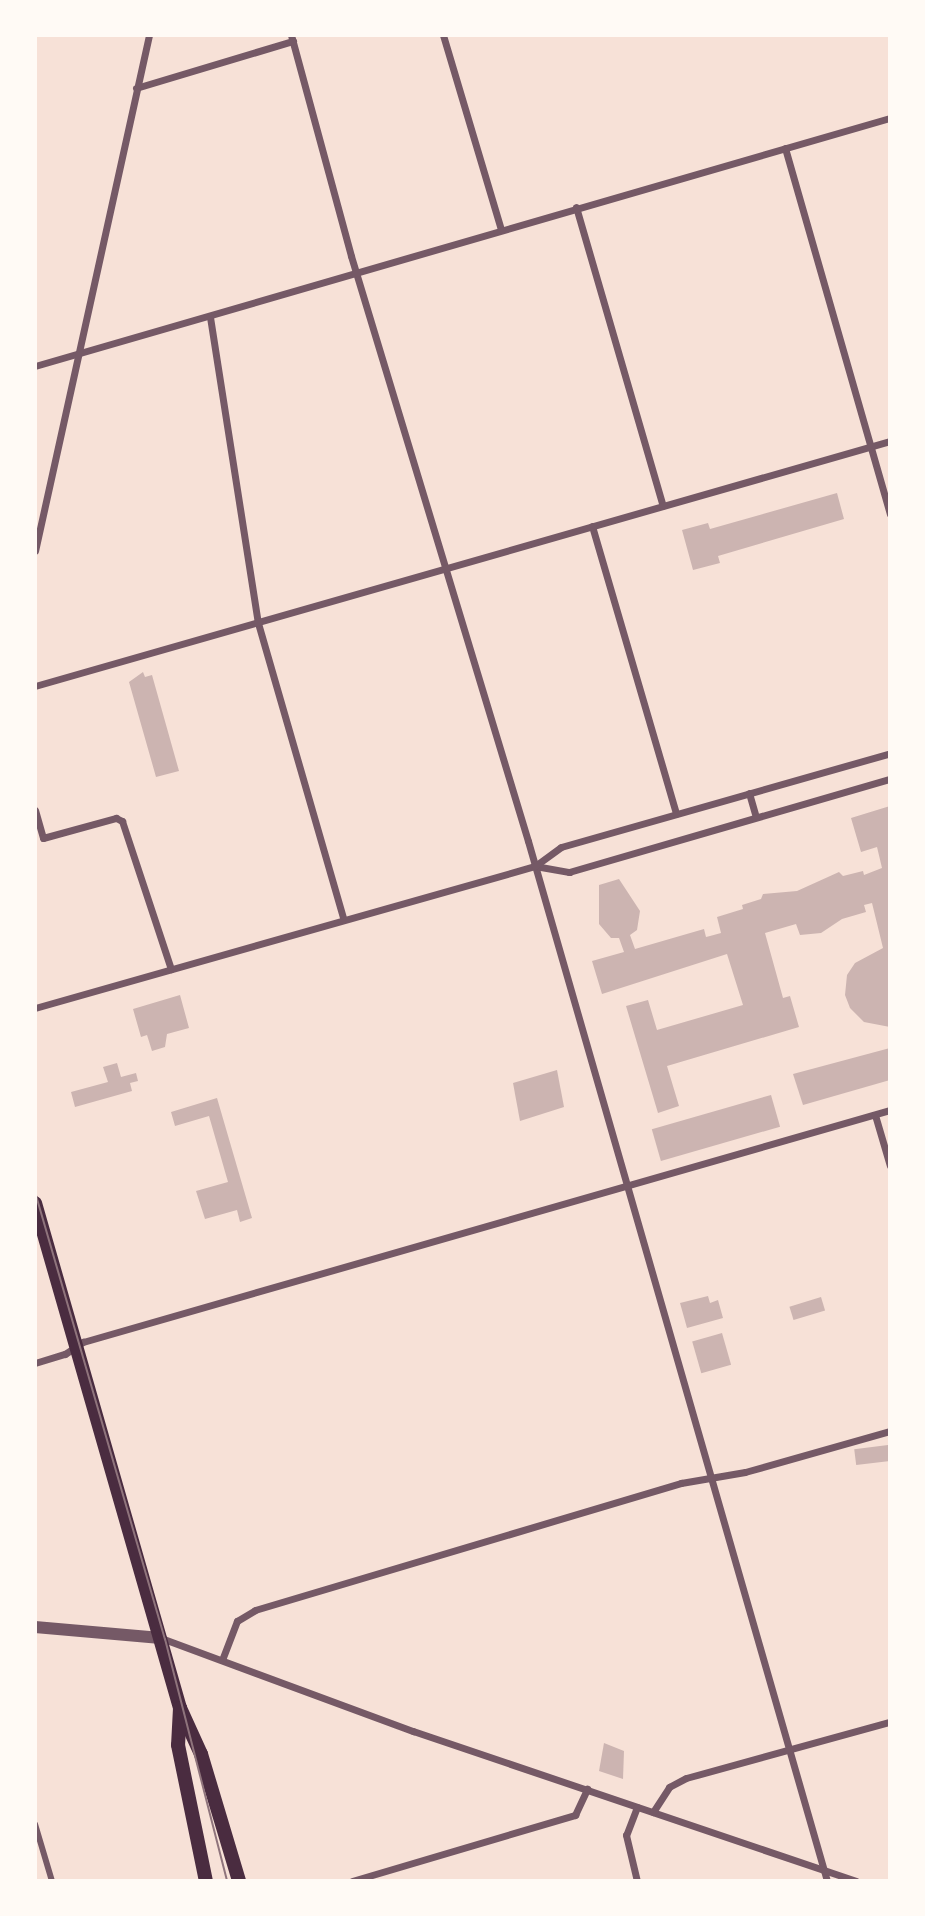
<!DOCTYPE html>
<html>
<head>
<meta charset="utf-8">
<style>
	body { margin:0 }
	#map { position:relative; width:925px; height:1916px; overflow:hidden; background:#f7e1d7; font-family:"Exo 2",sans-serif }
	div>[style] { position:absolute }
	.building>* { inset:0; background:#ccb4b1; transform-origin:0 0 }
	.pedestrian>* { height:6px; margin:-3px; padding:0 3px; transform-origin:3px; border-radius:3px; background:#755966 }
	.minor>* { height:7px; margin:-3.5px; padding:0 3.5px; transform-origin:3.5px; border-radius:3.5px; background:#755966 }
	.tertiary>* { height:12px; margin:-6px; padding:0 6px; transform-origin:6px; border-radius:6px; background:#755966 }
	.secondary>* { height:14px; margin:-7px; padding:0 7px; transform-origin:7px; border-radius:7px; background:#4a2c40 }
	.tram>* { height:2px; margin:-1px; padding:0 1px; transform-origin:1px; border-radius:1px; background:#8f747c }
	span { translate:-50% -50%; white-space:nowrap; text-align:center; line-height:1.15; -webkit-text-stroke:5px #fffaf5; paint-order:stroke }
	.frame { position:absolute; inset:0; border:37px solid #fffaf5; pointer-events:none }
</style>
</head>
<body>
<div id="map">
	<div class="building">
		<div style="clip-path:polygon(837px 493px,844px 519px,718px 556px,720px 563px,693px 570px,682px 530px,708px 523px,710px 529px)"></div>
		<div style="clip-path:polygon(143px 672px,145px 677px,152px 675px,179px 771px,156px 777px,129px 682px)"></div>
		<div style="clip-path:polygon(890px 806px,890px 1027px,864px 1022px,850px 1008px,845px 995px,847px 975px,855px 963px,883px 948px,872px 903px,864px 905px,866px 912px,842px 919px,821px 933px,800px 935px,796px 924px,765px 933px,783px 998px,790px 996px,799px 1027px,667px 1066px,679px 1106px,658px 1113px,626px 1006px,648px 1000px,657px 1030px,743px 1005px,727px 954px,602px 994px,592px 961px,624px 952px,619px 938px,611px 938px,599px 924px,599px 885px,619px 879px,640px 911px,637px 930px,630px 935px,635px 949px,704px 929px,706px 937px,710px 936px,721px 933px,717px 917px,743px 909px,742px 905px,761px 899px,763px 894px,797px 891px,839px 872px,843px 876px,863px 871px,864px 875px,882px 868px,877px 847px,861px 852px,851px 818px)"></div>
		<div style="clip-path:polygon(180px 995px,189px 1028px,167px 1034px,165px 1047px,152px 1051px,147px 1035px,141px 1037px,133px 1009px)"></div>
		<div style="clip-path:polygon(890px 1048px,890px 1080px,803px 1105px,793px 1074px)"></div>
		<div style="clip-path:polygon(117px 1063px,121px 1077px,136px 1073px,138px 1081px,130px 1083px,132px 1091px,75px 1107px,71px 1092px,108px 1082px,103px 1067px)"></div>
		<div style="clip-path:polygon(557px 1070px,564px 1107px,520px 1121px,513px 1083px)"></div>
		<div style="left:771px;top:1095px;width:33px;height:124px;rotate:74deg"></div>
		<div style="clip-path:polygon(217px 1098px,252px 1218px,240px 1222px,237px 1210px,205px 1219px,196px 1191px,228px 1182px,209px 1116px,175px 1126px,171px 1112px)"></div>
		<div style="clip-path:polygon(708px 1296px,710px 1303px,718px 1300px,723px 1318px,687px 1328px,680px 1303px)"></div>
		<div style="left:821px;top:1297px;width:14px;height:33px;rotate:73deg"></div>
		<div style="left:722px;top:1333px;width:33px;height:31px;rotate:74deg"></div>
		<div style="left:888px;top:1445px;width:16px;height:34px;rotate:83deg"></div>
		<div style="clip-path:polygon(604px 1743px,624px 1751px,623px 1779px,599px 1771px)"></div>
	</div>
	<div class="pedestrian">
		<div style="left:35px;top:1824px;width:59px;rotate:73.4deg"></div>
	</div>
	<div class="minor">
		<div style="left:291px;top:35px;width:229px;rotate:74.8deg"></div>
		<div style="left:351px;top:256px;width:611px;rotate:73.17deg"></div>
		<div style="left:528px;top:841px;width:1082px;rotate:73.96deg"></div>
		<div style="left:443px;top:35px;width:203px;rotate:73.4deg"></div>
		<div style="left:136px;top:88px;width:164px;rotate:-16.7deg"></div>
		<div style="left:785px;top:148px;width:381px;rotate:74deg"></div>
		<div style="left:576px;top:207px;width:311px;rotate:73.8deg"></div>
		<div style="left:210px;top:317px;width:310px;rotate:81.1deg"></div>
		<div style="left:258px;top:623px;width:309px;rotate:73.9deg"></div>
		<div style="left:35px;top:366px;width:890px;rotate:-16.18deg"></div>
		<div style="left:592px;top:526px;width:300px;rotate:73.7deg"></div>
		<div style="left:35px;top:551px;width:528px;rotate:-77.54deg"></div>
		<div style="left:35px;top:686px;width:889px;rotate:-15.99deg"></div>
		<div style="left:749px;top:793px;width:25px;rotate:74deg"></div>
		<div style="left:35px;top:810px;width:29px;rotate:74deg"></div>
		<div style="left:43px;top:838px;width:76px;rotate:-15.3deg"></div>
		<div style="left:116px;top:818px;width:7px;rotate:27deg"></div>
		<div style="left:122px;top:821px;width:156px;rotate:71.7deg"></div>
		<div style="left:535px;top:866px;width:35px;rotate:10deg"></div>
		<div style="left:569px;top:872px;width:334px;rotate:-16.2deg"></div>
		<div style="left:35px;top:1008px;width:520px;rotate:-15.85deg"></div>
		<div style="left:535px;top:866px;width:32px;rotate:-36deg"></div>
		<div style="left:561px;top:847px;width:342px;rotate:-15.9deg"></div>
		<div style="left:875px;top:1115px;width:53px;rotate:73.6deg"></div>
		<div style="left:35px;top:1363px;width:31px;rotate:-17deg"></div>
		<div style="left:65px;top:1354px;width:22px;rotate:-34deg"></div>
		<div style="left:83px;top:1342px;width:840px;rotate:-16.04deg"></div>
		<div style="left:161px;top:1638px;width:269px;rotate:20.3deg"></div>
		<div style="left:413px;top:1731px;width:468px;rotate:18.7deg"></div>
		<div style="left:222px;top:1660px;width:42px;rotate:-69deg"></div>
		<div style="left:237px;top:1621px;width:21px;rotate:-31deg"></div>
		<div style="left:255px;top:1610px;width:445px;rotate:-16.6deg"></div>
		<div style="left:681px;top:1483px;width:65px;rotate:-9.8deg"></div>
		<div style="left:745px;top:1472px;width:151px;rotate:-15.8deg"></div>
		<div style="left:637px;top:1807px;width:30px;rotate:111deg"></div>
		<div style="left:626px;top:1835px;width:47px;rotate:76.6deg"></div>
		<div style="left:653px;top:1812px;width:30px;rotate:-57deg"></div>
		<div style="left:669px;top:1787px;width:19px;rotate:-28deg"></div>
		<div style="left:686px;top:1778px;width:212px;rotate:-15.4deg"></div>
		<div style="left:352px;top:1881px;width:233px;rotate:-16.5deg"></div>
		<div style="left:575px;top:1815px;width:29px;rotate:-65deg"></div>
	</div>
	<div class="tertiary">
		<div style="left:35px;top:1627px;width:126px;rotate:5deg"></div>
	</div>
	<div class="secondary">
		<div style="left:35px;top:1203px;width:525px;rotate:73.98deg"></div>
		<div style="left:180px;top:1708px;width:51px;rotate:65.5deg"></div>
		<div style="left:201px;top:1754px;width:133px;rotate:73.3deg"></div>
		<div style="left:180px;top:1708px;width:37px;rotate:93deg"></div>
		<div style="left:178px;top:1745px;width:139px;rotate:78.4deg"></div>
	</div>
	<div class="tram">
		<div style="left:35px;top:1192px;width:466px;rotate:73.8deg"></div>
		<div style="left:165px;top:1639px;width:250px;rotate:75.6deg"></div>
	</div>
	<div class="frame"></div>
</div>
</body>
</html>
